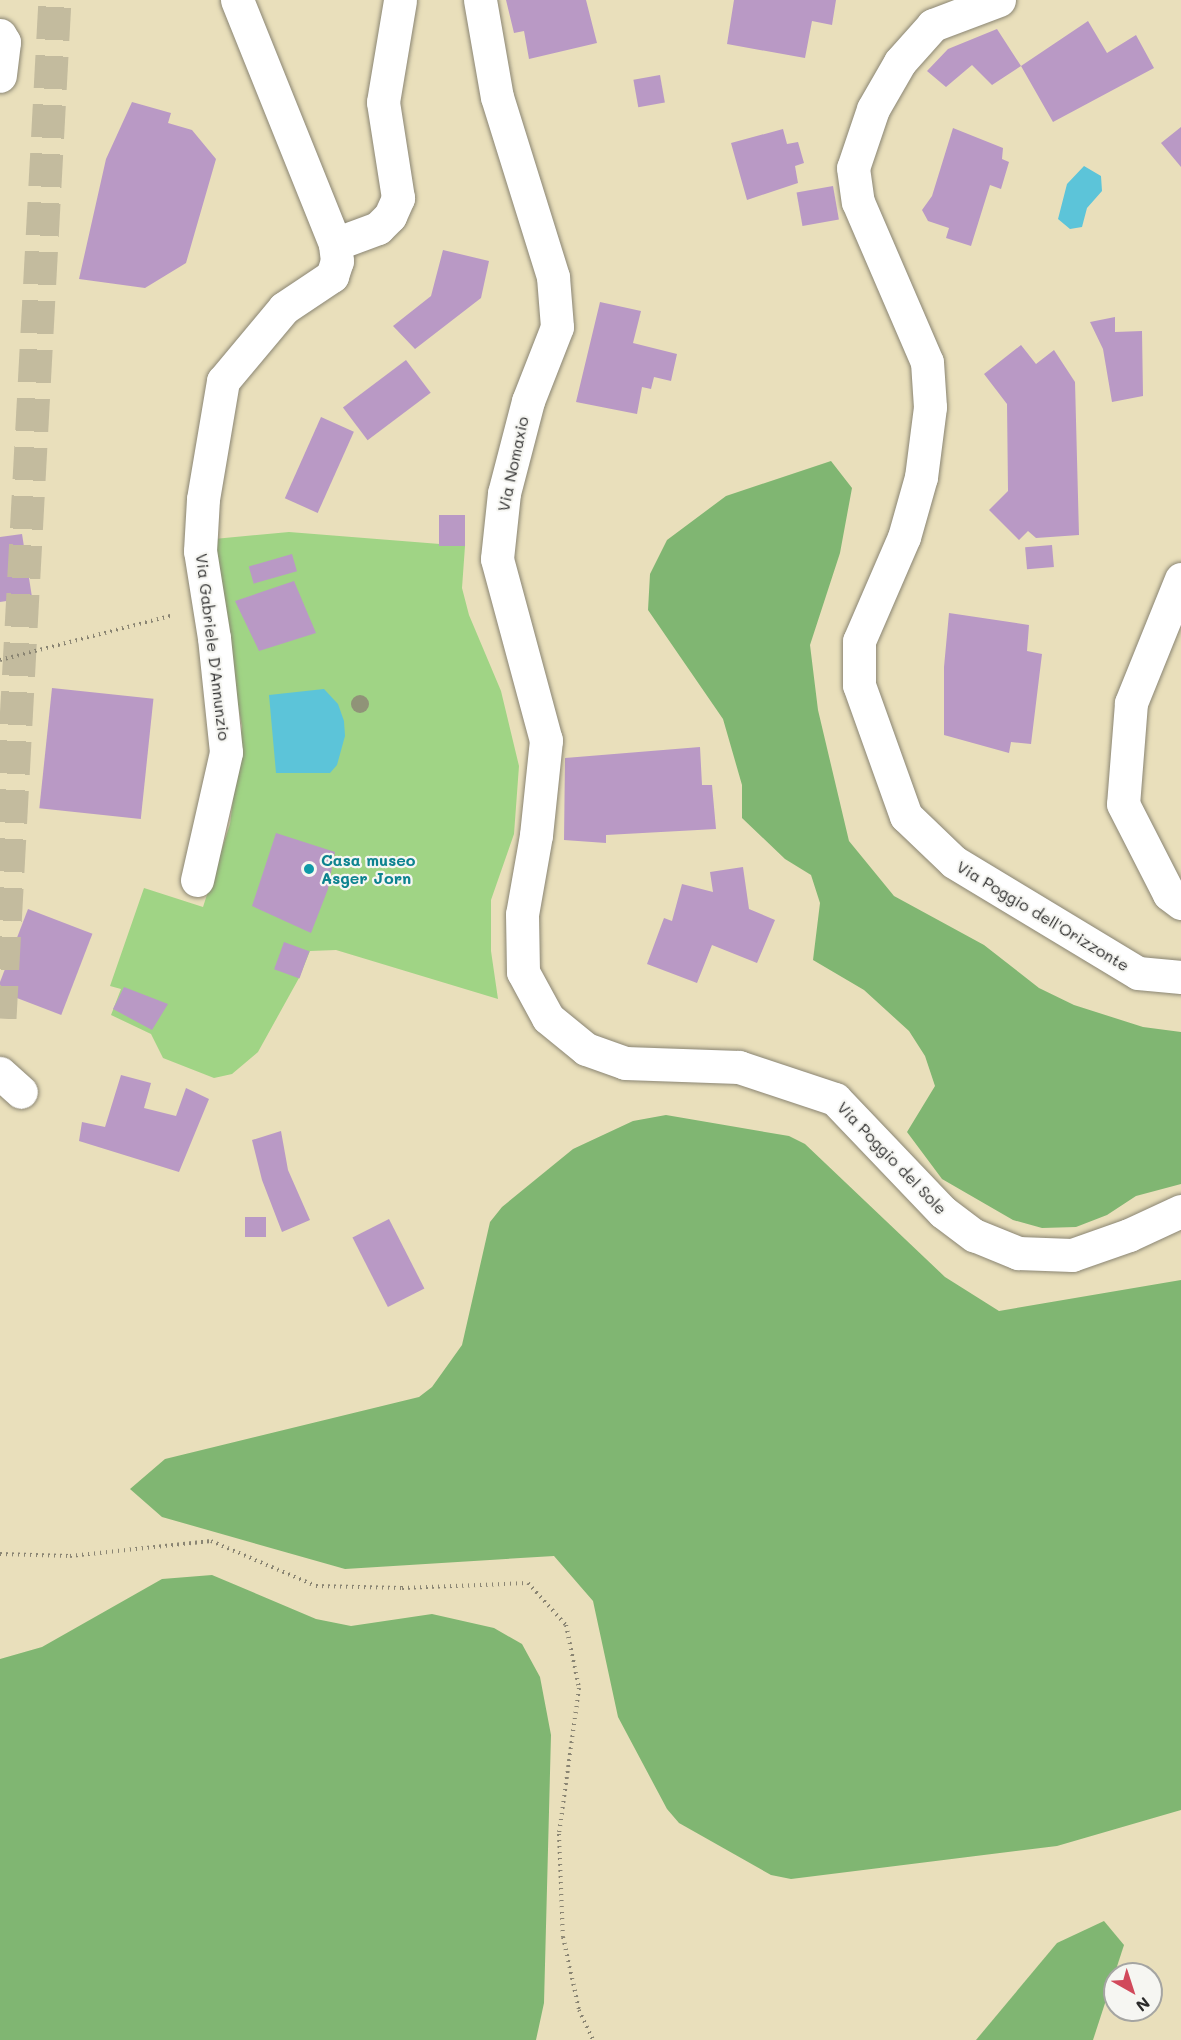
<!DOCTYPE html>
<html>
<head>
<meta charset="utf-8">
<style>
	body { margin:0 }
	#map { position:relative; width:1181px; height:2040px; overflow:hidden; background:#e9dfbb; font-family:Mali,sans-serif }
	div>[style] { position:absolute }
	.green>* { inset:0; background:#a0d485 }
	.forest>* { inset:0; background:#80b672 }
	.water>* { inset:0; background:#5cc4d9 }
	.building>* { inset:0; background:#b999c5; transform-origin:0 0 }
	.highway-tunnel>* { height:33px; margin-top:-16.5px; transform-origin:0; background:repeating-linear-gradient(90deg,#c3bb9e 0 33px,transparent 0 49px) }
	.path>* { height:4px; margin-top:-2px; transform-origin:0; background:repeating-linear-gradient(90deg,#8a8573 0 1.5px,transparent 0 6px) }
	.roads { filter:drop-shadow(0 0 2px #8a8573) drop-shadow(0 0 2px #8a8573) }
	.minor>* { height:33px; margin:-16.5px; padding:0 16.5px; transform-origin:16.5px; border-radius:16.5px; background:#fff }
	.trees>* { width:18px; height:18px; margin:-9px; border-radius:50%; background:#909378 }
	.dots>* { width:16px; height:16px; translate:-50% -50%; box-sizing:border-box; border:3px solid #f6f6f2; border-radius:50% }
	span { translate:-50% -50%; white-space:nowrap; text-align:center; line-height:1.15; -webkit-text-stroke:4.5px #f6f6f2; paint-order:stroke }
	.street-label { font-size:16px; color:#2b2b2b }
	.culture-label { font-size:16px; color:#0d838f; font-weight:700 }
	.left { translate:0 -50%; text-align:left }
	.north { position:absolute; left:1103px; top:1962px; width:60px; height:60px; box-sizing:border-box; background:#f6f6f2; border:2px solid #a5a5a2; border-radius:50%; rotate:141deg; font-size:16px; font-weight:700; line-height:24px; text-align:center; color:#2b2b2b }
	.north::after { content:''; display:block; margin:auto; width:21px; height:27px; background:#d1495b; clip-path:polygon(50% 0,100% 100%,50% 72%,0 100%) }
</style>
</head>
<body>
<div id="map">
	<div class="green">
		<div style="clip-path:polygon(289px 532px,465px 546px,462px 588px,469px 615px,501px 691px,519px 766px,514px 834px,491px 900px,491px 951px,498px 999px,336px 950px,310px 951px,299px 978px,258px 1052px,232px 1074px,214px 1078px,163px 1058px,151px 1034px,111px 1015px,121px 989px,110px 986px,144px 888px,203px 907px,230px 824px,242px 726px,222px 624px,214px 539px)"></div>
	</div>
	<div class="forest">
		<div style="clip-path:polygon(831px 461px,852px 488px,840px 553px,810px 645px,818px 710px,849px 841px,894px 896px,984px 945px,1039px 988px,1074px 1005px,1143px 1027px,1181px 1032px,1181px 1184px,1136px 1196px,1107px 1215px,1076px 1227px,1042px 1228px,1013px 1220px,942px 1179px,907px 1132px,935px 1086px,925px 1056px,909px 1031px,864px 990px,813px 960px,820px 903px,811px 875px,785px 859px,742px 818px,742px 785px,723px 719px,648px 610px,650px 574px,667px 540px,726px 496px)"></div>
		<div style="clip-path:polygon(666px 1115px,789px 1136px,805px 1144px,945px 1277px,999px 1311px,1181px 1280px,1181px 1810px,1057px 1846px,791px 1879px,771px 1875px,679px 1823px,667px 1809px,618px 1717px,593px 1601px,554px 1556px,345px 1569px,162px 1517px,130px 1489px,165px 1459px,419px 1397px,432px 1387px,462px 1345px,490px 1222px,502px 1207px,573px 1149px,633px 1121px)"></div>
		<div style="clip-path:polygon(212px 1575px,316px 1619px,351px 1626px,432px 1614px,494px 1628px,522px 1644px,540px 1677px,551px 1735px,544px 2003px,536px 2040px,0 2040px,0 1659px,42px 1647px,162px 1579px)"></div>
		<div style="clip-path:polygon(1104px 1921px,1124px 1945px,1093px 2040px,976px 2040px,1057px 1943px)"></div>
	</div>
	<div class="water">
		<div style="clip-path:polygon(1084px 166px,1101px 176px,1102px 191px,1087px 208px,1082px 227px,1070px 229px,1058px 219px,1067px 184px)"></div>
		<div style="clip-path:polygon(324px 689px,338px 704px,344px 721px,345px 736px,337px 765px,330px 773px,276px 773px,269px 695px)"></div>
	</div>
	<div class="building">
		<div style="clip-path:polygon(506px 0,586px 0,597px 43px,529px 59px,524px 31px,514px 33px)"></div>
		<div style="clip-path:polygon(734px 0,836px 0,832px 25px,812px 21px,805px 58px,727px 44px)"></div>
		<div style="clip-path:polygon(1088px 21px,1107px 53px,1136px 35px,1154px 68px,1053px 122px,1021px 66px)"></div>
		<div style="clip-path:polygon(997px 29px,1021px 66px,992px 85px,972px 65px,946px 87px,927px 71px,948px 49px)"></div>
		<div style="left:660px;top:75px;width:28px;height:27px;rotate:80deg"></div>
		<div style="clip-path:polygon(132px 102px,171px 113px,168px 123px,192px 130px,216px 159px,186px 263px,145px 288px,79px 279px,106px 159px)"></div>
		<div style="clip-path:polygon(1181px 127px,1181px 167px,1161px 143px)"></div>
		<div style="clip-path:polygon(953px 128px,1003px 148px,1002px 159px,1009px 162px,1001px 189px,990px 185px,971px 246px,946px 238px,949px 228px,928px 221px,922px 210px,932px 196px)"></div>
		<div style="clip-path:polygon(783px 129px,787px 144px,798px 142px,804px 163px,795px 166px,798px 183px,747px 200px,731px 143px)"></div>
		<div style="left:833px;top:186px;width:34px;height:37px;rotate:80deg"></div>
		<div style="clip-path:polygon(443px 250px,489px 261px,481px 298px,415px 349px,393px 326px,431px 296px)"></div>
		<div style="clip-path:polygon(600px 302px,641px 311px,633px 343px,677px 354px,671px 381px,654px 377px,651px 389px,642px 387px,637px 414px,576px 402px)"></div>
		<div style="clip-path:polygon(1115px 317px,1115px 332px,1142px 331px,1143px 396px,1112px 402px,1103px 349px,1090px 322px)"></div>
		<div style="clip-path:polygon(1021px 345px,1036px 364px,1054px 350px,1075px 382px,1079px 535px,1036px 538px,1028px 531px,1019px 540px,989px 510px,1008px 491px,1007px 404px,984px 374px)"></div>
		<div style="left:406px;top:360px;width:41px;height:79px;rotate:53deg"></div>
		<div style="left:321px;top:417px;width:36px;height:89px;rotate:24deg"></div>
		<div style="left:439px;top:515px;width:26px;height:31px"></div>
		<div style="clip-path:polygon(22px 534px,32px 597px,0 602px,0 537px)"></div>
		<div style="left:1052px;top:545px;width:22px;height:27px;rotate:85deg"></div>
		<div style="left:292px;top:554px;width:18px;height:45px;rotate:74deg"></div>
		<div style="clip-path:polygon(294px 581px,316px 633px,259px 651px,235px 601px)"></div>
		<div style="clip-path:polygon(949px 613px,1029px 625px,1027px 651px,1042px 654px,1031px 744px,1011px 742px,1009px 753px,944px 735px,944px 667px)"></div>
		<div style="left:52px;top:688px;width:102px;height:121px;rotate:6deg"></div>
		<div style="clip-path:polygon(700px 747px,702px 785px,712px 785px,716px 829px,606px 835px,606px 843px,564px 840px,565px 758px)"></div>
		<div style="clip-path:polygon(276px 833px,335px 852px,328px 889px,311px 933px,252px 906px)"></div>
		<div style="clip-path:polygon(743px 867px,749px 909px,775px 920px,757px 963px,712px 945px,697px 983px,647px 964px,664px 918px,672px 921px,682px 884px,713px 892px,710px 872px)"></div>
		<div style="left:28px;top:909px;width:69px;height:87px;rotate:21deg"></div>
		<div style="left:284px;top:942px;width:27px;height:29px;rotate:20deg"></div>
		<div style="clip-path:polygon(124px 987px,168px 1004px,152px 1030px,113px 1009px)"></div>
		<div style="clip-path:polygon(121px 1075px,151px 1083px,144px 1108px,176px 1116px,186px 1088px,209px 1099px,179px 1172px,79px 1141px,82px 1122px,105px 1127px)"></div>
		<div style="clip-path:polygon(281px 1131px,288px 1170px,310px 1220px,282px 1232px,262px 1180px,252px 1140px)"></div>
		<div style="left:245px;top:1217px;width:21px;height:20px"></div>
		<div style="left:389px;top:1219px;width:78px;height:41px;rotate:63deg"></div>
	</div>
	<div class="highway-tunnel">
		<div style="left:0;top:1018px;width:1019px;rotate:-86.91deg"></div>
	</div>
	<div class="path">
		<div style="left:0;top:660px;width:176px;rotate:-14.5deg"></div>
		<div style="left:0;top:1554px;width:70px;rotate:1.6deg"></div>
		<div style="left:70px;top:1556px;width:142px;rotate:-6.1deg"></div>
		<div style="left:211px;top:1541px;width:114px;rotate:23.2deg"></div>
		<div style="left:316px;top:1586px;width:86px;rotate:1.3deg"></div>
		<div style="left:402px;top:1588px;width:126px;rotate:-2.3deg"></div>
		<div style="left:528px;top:1583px;width:57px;rotate:47.9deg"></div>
		<div style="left:566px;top:1625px;width:64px;rotate:78.3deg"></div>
		<div style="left:579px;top:1688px;width:147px;rotate:97.8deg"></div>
		<div style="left:559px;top:1834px;width:103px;rotate:87.8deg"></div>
		<div style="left:563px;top:1937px;width:75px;rotate:77.6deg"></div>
		<div style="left:579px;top:2010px;width:33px;rotate:65deg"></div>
	</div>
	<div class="roads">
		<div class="minor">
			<div style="left:237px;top:0;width:263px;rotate:68.1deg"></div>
			<div style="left:335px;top:244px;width:46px;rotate:-20.4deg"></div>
			<div style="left:378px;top:228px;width:17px;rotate:-45deg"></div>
			<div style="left:390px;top:216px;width:20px;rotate:-66deg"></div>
			<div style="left:398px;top:198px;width:97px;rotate:-98.9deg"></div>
			<div style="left:383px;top:102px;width:103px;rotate:-80.5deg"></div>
			<div style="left:480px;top:0;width:98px;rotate:80.1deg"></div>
			<div style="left:497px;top:97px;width:189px;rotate:72.7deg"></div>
			<div style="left:553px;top:277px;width:50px;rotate:85.4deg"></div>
			<div style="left:557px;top:327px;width:79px;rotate:111.4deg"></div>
			<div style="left:528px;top:401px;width:95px;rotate:104.6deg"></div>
			<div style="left:504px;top:493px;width:66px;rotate:96.1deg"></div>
			<div style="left:497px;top:559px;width:188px;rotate:74.9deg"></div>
			<div style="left:546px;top:740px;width:96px;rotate:96deg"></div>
			<div style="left:536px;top:835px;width:80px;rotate:100deg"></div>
			<div style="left:522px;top:914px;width:58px;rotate:89deg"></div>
			<div style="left:523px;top:972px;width:52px;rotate:61.5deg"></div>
			<div style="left:548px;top:1018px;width:49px;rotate:39.2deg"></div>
			<div style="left:586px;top:1049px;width:41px;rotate:19.7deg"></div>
			<div style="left:625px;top:1063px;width:114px;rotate:2deg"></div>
			<div style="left:739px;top:1067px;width:101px;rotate:18.4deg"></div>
			<div style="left:835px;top:1099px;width:156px;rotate:46.3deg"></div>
			<div style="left:943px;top:1212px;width:39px;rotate:37deg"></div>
			<div style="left:974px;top:1235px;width:48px;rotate:22.2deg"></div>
			<div style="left:1018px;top:1253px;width:54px;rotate:2.1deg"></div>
			<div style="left:1072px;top:1255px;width:60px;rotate:-19.3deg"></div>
			<div style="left:1129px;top:1235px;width:57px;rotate:-24.8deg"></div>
			<div style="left:999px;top:0;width:71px;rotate:159.3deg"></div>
			<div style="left:933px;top:25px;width:50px;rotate:131.7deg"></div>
			<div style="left:900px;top:62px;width:54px;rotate:119.9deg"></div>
			<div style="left:873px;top:109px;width:62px;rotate:108.7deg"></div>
			<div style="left:853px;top:168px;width:34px;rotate:82deg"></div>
			<div style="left:858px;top:202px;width:174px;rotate:66.7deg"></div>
			<div style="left:927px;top:362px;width:45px;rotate:86.2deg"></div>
			<div style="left:930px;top:407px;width:71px;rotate:97.3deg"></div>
			<div style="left:921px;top:477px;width:62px;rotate:105.8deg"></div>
			<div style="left:904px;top:537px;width:113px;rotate:113.4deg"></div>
			<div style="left:859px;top:641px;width:44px;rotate:90deg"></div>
			<div style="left:859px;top:685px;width:139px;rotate:70.3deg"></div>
			<div style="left:906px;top:816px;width:66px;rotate:43.8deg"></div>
			<div style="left:954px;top:862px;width:215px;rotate:31.1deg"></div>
			<div style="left:1138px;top:973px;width:43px;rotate:5.3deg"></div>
			<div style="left:0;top:35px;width:8px;rotate:60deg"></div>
			<div style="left:4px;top:42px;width:34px;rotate:97deg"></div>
			<div style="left:1181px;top:579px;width:134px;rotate:112deg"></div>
			<div style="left:1131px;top:703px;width:101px;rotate:94.5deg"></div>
			<div style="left:1123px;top:804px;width:101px;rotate:62.9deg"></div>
			<div style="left:1169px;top:894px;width:15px;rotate:37deg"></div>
			<div style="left:197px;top:880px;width:131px;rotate:-77.2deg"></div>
			<div style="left:226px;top:752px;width:115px;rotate:-96deg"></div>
			<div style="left:214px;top:638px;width:88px;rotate:-99.1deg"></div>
			<div style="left:200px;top:551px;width:52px;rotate:-86.7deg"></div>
			<div style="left:203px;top:499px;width:120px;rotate:-80.4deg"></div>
			<div style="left:223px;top:381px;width:95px;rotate:-50.1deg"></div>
			<div style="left:284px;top:308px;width:58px;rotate:-33.7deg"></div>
			<div style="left:332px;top:276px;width:16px;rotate:-72deg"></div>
			<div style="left:337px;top:261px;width:17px;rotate:-97deg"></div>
			<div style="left:0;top:1073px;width:28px;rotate:42deg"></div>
		</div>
	</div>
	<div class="trees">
		<div style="left:360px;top:704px"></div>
	</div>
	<div class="dots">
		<div style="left:309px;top:869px;background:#0f9aa8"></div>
	</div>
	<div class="street-label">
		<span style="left:513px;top:464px;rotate:-78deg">Via Nomaxio</span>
		<span style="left:213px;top:647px;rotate:83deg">Via Gabriele D'Annunzio</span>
		<span style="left:1043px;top:916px;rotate:31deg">Via Poggio dell'Orizzonte</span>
		<span style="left:892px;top:1158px;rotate:46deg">Via Poggio del Sole</span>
	</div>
	<div class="culture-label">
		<span class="left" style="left:321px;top:869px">Casa museo<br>Asger Jorn</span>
	</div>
	<div class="north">N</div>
</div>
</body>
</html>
